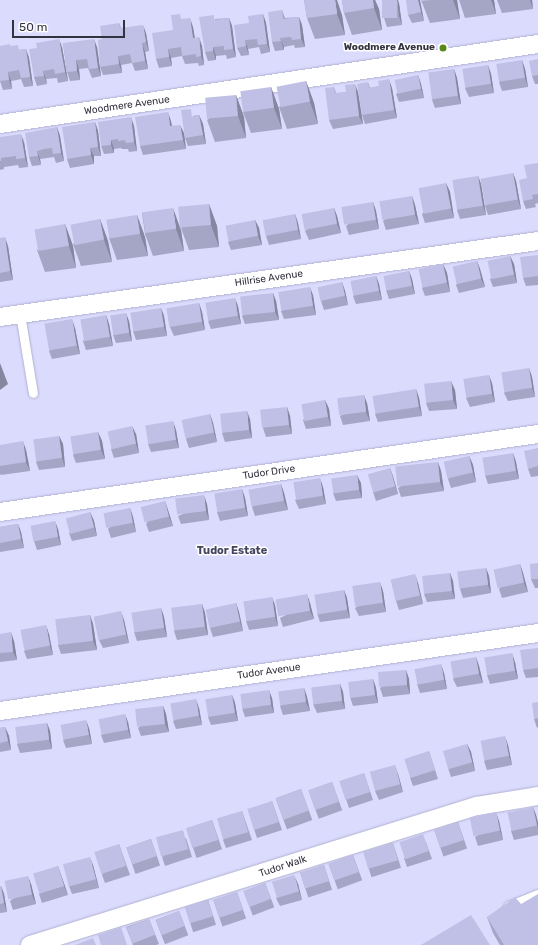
<!DOCTYPE html>
<html>
<head>
<meta charset="utf-8">
<style>
	body { margin:0 }
	#map { position:relative; width:538px; height:945px; overflow:hidden; background:#dbdbfe; font-family:Rubik,sans-serif }
	div>[style] { position:absolute }
	.roads { filter:drop-shadow(0 0 1px #b0b0d1) drop-shadow(0 0 1px #b0b0d1) }
	.lane>* { height:9px; margin:-4.5px; padding:0 4.5px; transform-origin:4.5px; border-radius:4.5px; background:#fff }
	.street>* { height:18px; margin:-9px; padding:0 9px; transform-origin:9px; border-radius:9px; background:#fff }
	.wall>* { inset:0; background:#a5a5c6; transform-origin:0 0 }
	.shaded-wall>* { inset:0; background:#8686a1 }
	.building>* { inset:0; background:#c0c0e6; transform-origin:0 0 }
	.dots>* { width:11px; height:11px; translate:-50% -50%; box-sizing:border-box; border:2px solid #fff; border-radius:50% }
	span { translate:-50% -50%; white-space:nowrap; text-align:center; line-height:1.15; -webkit-text-stroke:3px #fff; paint-order:stroke }
	.poi-label { font-size:10px; color:#333340; font-weight:700 }
	.right { translate:-100% -50%; text-align:right }
	.street-label { font-size:10px; color:#333340 }
	.neighbourhood-label { font-size:11px; color:#454460; font-weight:700 }
	.scale { position:absolute; left:12px; top:20px; width:113px; height:18px; box-sizing:border-box; border:2px solid #333340; border-top:0; padding-left:5px; font-size:12px; line-height:14px; white-space:nowrap; color:#333340; -webkit-text-stroke:3px #fff; paint-order:stroke }
</style>
</head>
<body>
<div id="map">
	<div class="roads">
		<div class="lane">
			<div style="left:20px;top:314px;width:80px;rotate:80.7deg"></div>
			<div style="left:508px;top:906px;width:32px;rotate:-22deg"></div>
		</div>
		<div class="street">
			<div style="left:0;top:124px;width:544px;rotate:-8.46deg"></div>
			<div style="left:0;top:317px;width:543px;rotate:-8.04deg"></div>
			<div style="left:0;top:512px;width:544px;rotate:-8.25deg"></div>
			<div style="left:0;top:711px;width:544px;rotate:-8.25deg"></div>
			<div style="left:30px;top:945px;width:468px;rotate:-17.3deg"></div>
			<div style="left:477px;top:806px;width:62px;rotate:-9.3deg"></div>
		</div>
	</div>
	<div class="wall">
		<div style="clip-path:polygon(304px 0,342px 15px,345px 35px,315px 39px,307px 18px)"></div>
		<div style="clip-path:polygon(342px 0,375px 0,379px 9px,382px 30px,352px 35px,344px 13px)"></div>
		<div style="clip-path:polygon(419px 0,424px 21px,412px 23px,408px 15px)"></div>
		<div style="clip-path:polygon(421px 0,457px 0,460px 19px,430px 23px)"></div>
		<div style="clip-path:polygon(459px 0,494px 0,496px 14px,465px 18px)"></div>
		<div style="clip-path:polygon(497px 0,532px 0,533px 9px,502px 13px)"></div>
		<div style="clip-path:polygon(399px 3px,402px 25px,387px 27px,384px 18px)"></div>
		<div style="clip-path:polygon(282px 10px,285px 18px,299px 17px,302px 25px,305px 47px,295px 48px,294px 45px,284px 47px,284px 50px,275px 51px,272px 42px)"></div>
		<div style="clip-path:polygon(263px 14px,266px 23px,270px 52px,261px 54px,259px 47px,248px 49px,249px 55px,241px 56px,237px 48px,249px 23px)"></div>
		<div style="clip-path:polygon(229px 18px,232px 26px,236px 57px,227px 59px,226px 55px,216px 56px,216px 60px,208px 61px,205px 52px,215px 19px)"></div>
		<div style="clip-path:polygon(182px 19px,193px 27px,195px 38px,202px 46px,204px 65px,199px 66px,198px 63px,185px 64px,182px 56px,171px 58px,172px 66px,159px 68px,156px 59px,173px 30px)"></div>
		<div style="clip-path:polygon(119px 23px,121px 28px,146px 33px,149px 51px,145px 52px,148px 69px,135px 71px,132px 63px,121px 65px,122px 73px,103px 75px,100px 67px,102px 39px)"></div>
		<div style="clip-path:polygon(63px 43px,97px 47px,101px 76px,92px 78px,88px 68px,79px 69px,80px 80px,70px 81px,67px 72px)"></div>
		<div style="clip-path:polygon(10px 46px,20px 50px,26px 49px,29px 58px,33px 86px,24px 87px,21px 79px,17px 80px,11px 81px,12px 89px,3px 90px,0 81px)"></div>
		<div style="clip-path:polygon(62px 47px,68px 81px,58px 83px,57px 78px,46px 79px,47px 84px,37px 86px,34px 77px)"></div>
		<div style="clip-path:polygon(538px 59px,538px 84px,535px 84px,532px 76px)"></div>
		<div style="clip-path:polygon(522px 60px,525px 69px,528px 87px,502px 91px,499px 82px)"></div>
		<div style="clip-path:polygon(488px 65px,491px 74px,494px 93px,469px 97px,465px 88px)"></div>
		<div style="clip-path:polygon(454px 69px,457px 78px,461px 104px,435px 108px,432px 100px)"></div>
		<div style="clip-path:polygon(418px 75px,421px 84px,424px 98px,399px 102px,396px 94px)"></div>
		<div style="clip-path:polygon(306px 81px,314px 103px,318px 124px,287px 129px,279px 107px)"></div>
		<div style="clip-path:polygon(368px 82px,370px 88px,379px 86px,392px 88px,397px 118px,365px 124px,362px 115px)"></div>
		<div style="clip-path:polygon(271px 87px,279px 109px,282px 129px,251px 133px,243px 112px)"></div>
		<div style="clip-path:polygon(334px 87px,336px 93px,358px 92px,363px 124px,333px 129px,329px 120px)"></div>
		<div style="clip-path:polygon(236px 95px,244px 117px,246px 138px,215px 142px,207px 120px)"></div>
		<div style="clip-path:polygon(199px 115px,203px 124px,206px 144px,188px 146px,185px 138px,193px 116px)"></div>
		<div style="clip-path:polygon(171px 121px,172px 126px,184px 133px,186px 149px,143px 155px,140px 146px)"></div>
		<div style="clip-path:polygon(95px 122px,98px 131px,101px 156px,94px 156px,94px 164px,70px 168px,67px 159px)"></div>
		<div style="clip-path:polygon(134px 126px,137px 151px,129px 152px,128px 149px,122px 149px,121px 148px,114px 149px,114px 153px,104px 154px,101px 146px)"></div>
		<div style="clip-path:polygon(57px 127px,60px 136px,64px 161px,56px 163px,54px 157px,40px 159px,41px 165px,32px 166px,29px 157px)"></div>
		<div style="clip-path:polygon(0 137px,24px 142px,28px 167px,19px 168px,18px 165px,4px 167px,4px 169px,0 170px)"></div>
		<div style="clip-path:polygon(538px 163px,538px 203px,535px 204px,536px 207px,526px 209px,523px 201px,527px 178px)"></div>
		<div style="clip-path:polygon(513px 173px,516px 181px,521px 209px,488px 215px,485px 206px)"></div>
		<div style="clip-path:polygon(478px 176px,481px 184px,486px 215px,460px 219px,457px 210px)"></div>
		<div style="clip-path:polygon(446px 183px,450px 192px,454px 218px,425px 223px,422px 214px)"></div>
		<div style="clip-path:polygon(412px 196px,415px 205px,419px 224px,386px 230px,383px 221px)"></div>
		<div style="clip-path:polygon(373px 202px,376px 211px,379px 229px,349px 235px,346px 226px)"></div>
		<div style="clip-path:polygon(209px 204px,217px 226px,219px 247px,189px 250px,181px 228px)"></div>
		<div style="clip-path:polygon(334px 208px,337px 216px,341px 233px,309px 240px,305px 231px)"></div>
		<div style="clip-path:polygon(142px 213px,181px 230px,184px 251px,153px 256px,145px 234px)"></div>
		<div style="clip-path:polygon(295px 214px,298px 223px,301px 239px,269px 245px,266px 236px)"></div>
		<div style="clip-path:polygon(137px 215px,145px 237px,148px 256px,117px 260px,109px 238px)"></div>
		<div style="clip-path:polygon(100px 219px,108px 241px,112px 262px,81px 266px,73px 244px)"></div>
		<div style="clip-path:polygon(255px 220px,259px 228px,262px 245px,231px 250px,228px 242px)"></div>
		<div style="clip-path:polygon(65px 224px,73px 246px,76px 268px,45px 272px,37px 250px)"></div>
		<div style="clip-path:polygon(0 238px,8px 246px,13px 280px,0 282px)"></div>
		<div style="clip-path:polygon(538px 255px,538px 285px,526px 286px,523px 278px)"></div>
		<div style="clip-path:polygon(510px 256px,514px 264px,517px 283px,493px 287px,490px 279px)"></div>
		<div style="clip-path:polygon(477px 261px,480px 269px,485px 287px,459px 293px,456px 285px)"></div>
		<div style="clip-path:polygon(443px 264px,447px 273px,450px 292px,425px 296px,422px 288px)"></div>
		<div style="clip-path:polygon(409px 271px,412px 279px,415px 294px,389px 299px,386px 290px)"></div>
		<div style="clip-path:polygon(376px 276px,379px 284px,382px 300px,356px 304px,353px 296px)"></div>
		<div style="clip-path:polygon(342px 282px,345px 291px,348px 305px,324px 310px,321px 301px)"></div>
		<div style="clip-path:polygon(273px 293px,276px 301px,279px 320px,245px 324px,242px 316px)"></div>
		<div style="clip-path:polygon(313px 295px,316px 315px,284px 319px,281px 311px)"></div>
		<div style="clip-path:polygon(199px 303px,202px 312px,205px 330px,174px 336px,170px 327px)"></div>
		<div style="clip-path:polygon(238px 306px,241px 324px,211px 329px,208px 321px)"></div>
		<div style="clip-path:polygon(161px 308px,164px 316px,167px 336px,136px 340px,133px 331px)"></div>
		<div style="clip-path:polygon(106px 315px,109px 324px,113px 346px,86px 350px,83px 341px)"></div>
		<div style="clip-path:polygon(129px 321px,132px 341px,116px 343px,113px 335px)"></div>
		<div style="clip-path:polygon(75px 328px,80px 354px,52px 359px,49px 351px)"></div>
		<div style="clip-path:polygon(529px 368px,532px 377px,535px 397px,508px 401px,504px 393px)"></div>
		<div style="clip-path:polygon(492px 383px,495px 402px,470px 407px,466px 398px)"></div>
		<div style="clip-path:polygon(416px 389px,419px 398px,422px 416px,378px 422px,375px 414px)"></div>
		<div style="clip-path:polygon(455px 390px,457px 409px,429px 411px,426px 403px)"></div>
		<div style="clip-path:polygon(325px 400px,329px 409px,331px 426px,306px 429px,303px 420px)"></div>
		<div style="clip-path:polygon(367px 403px,370px 421px,343px 425px,340px 416px)"></div>
		<div style="clip-path:polygon(287px 407px,290px 416px,292px 434px,266px 437px,263px 428px)"></div>
		<div style="clip-path:polygon(210px 414px,213px 423px,217px 442px,189px 448px,186px 439px)"></div>
		<div style="clip-path:polygon(250px 419px,252px 438px,225px 442px,222px 433px)"></div>
		<div style="clip-path:polygon(176px 430px,179px 448px,151px 452px,148px 444px)"></div>
		<div style="clip-path:polygon(98px 432px,102px 441px,105px 459px,76px 463px,73px 455px)"></div>
		<div style="clip-path:polygon(136px 434px,139px 453px,114px 458px,111px 449px)"></div>
		<div style="clip-path:polygon(59px 436px,63px 444px,65px 467px,39px 470px,36px 462px)"></div>
		<div style="clip-path:polygon(0 445px,26px 450px,30px 471px,1px 475px,0 474px)"></div>
		<div style="clip-path:polygon(538px 448px,538px 476px,531px 477px,528px 469px)"></div>
		<div style="clip-path:polygon(513px 453px,516px 462px,519px 479px,488px 484px,485px 475px)"></div>
		<div style="clip-path:polygon(469px 456px,473px 465px,476px 482px,451px 488px,448px 479px)"></div>
		<div style="clip-path:polygon(438px 462px,441px 471px,444px 491px,401px 497px,398px 488px)"></div>
		<div style="clip-path:polygon(390px 468px,398px 494px,376px 501px,373px 492px)"></div>
		<div style="clip-path:polygon(361px 483px,362px 498px,336px 501px,333px 493px)"></div>
		<div style="clip-path:polygon(281px 484px,284px 493px,288px 510px,255px 516px,252px 507px)"></div>
		<div style="clip-path:polygon(323px 487px,326px 504px,299px 509px,295px 500px)"></div>
		<div style="clip-path:polygon(242px 489px,245px 498px,248px 516px,220px 521px,217px 512px)"></div>
		<div style="clip-path:polygon(165px 501px,173px 526px,149px 532px,146px 524px)"></div>
		<div style="clip-path:polygon(207px 504px,209px 520px,181px 524px,178px 516px)"></div>
		<div style="clip-path:polygon(130px 508px,133px 517px,136px 532px,111px 538px,108px 529px)"></div>
		<div style="clip-path:polygon(90px 512px,94px 521px,97px 536px,72px 541px,69px 533px)"></div>
		<div style="clip-path:polygon(18px 524px,21px 532px,24px 548px,0 552px,0 527px)"></div>
		<div style="clip-path:polygon(58px 529px,61px 545px,37px 550px,34px 541px)"></div>
		<div style="clip-path:polygon(538px 563px,538px 588px,535px 588px,531px 579px)"></div>
		<div style="clip-path:polygon(520px 564px,523px 573px,528px 592px,502px 598px,499px 589px)"></div>
		<div style="clip-path:polygon(486px 568px,489px 576px,491px 593px,463px 598px,460px 589px)"></div>
		<div style="clip-path:polygon(450px 573px,453px 581px,455px 599px,427px 602px,424px 594px)"></div>
		<div style="clip-path:polygon(418px 583px,423px 604px,399px 610px,396px 601px)"></div>
		<div style="clip-path:polygon(344px 590px,347px 598px,350px 618px,320px 622px,317px 613px)"></div>
		<div style="clip-path:polygon(383px 591px,386px 612px,359px 616px,355px 608px)"></div>
		<div style="clip-path:polygon(236px 603px,239px 612px,243px 631px,213px 637px,210px 628px)"></div>
		<div style="clip-path:polygon(310px 603px,314px 619px,283px 627px,280px 618px)"></div>
		<div style="clip-path:polygon(202px 604px,205px 613px,208px 635px,177px 640px,174px 631px)"></div>
		<div style="clip-path:polygon(275px 605px,278px 626px,249px 630px,246px 621px)"></div>
		<div style="clip-path:polygon(161px 608px,164px 617px,167px 637px,137px 641px,134px 632px)"></div>
		<div style="clip-path:polygon(90px 615px,93px 624px,97px 650px,61px 654px,58px 645px)"></div>
		<div style="clip-path:polygon(124px 620px,129px 643px,103px 648px,99px 640px)"></div>
		<div style="clip-path:polygon(0 634px,14px 641px,17px 660px,0 662px)"></div>
		<div style="clip-path:polygon(49px 634px,53px 655px,27px 659px,24px 651px)"></div>
		<div style="clip-path:polygon(538px 648px,538px 677px,526px 678px,523px 670px)"></div>
		<div style="clip-path:polygon(476px 657px,479px 666px,483px 683px,457px 687px,453px 679px)"></div>
		<div style="clip-path:polygon(515px 662px,518px 679px,490px 684px,487px 675px)"></div>
		<div style="clip-path:polygon(406px 670px,409px 679px,410px 694px,383px 697px,380px 688px)"></div>
		<div style="clip-path:polygon(444px 673px,447px 689px,420px 693px,417px 684px)"></div>
		<div style="clip-path:polygon(373px 679px,376px 688px,378px 703px,353px 706px,350px 697px)"></div>
		<div style="clip-path:polygon(340px 684px,343px 692px,345px 709px,317px 713px,313px 704px)"></div>
		<div style="clip-path:polygon(304px 688px,307px 697px,310px 711px,283px 715px,280px 706px)"></div>
		<div style="clip-path:polygon(232px 695px,235px 703px,238px 721px,211px 725px,208px 717px)"></div>
		<div style="clip-path:polygon(272px 698px,274px 713px,245px 717px,242px 708px)"></div>
		<div style="clip-path:polygon(538px 702px,538px 727px,537px 728px,534px 719px)"></div>
		<div style="clip-path:polygon(163px 706px,166px 714px,169px 732px,141px 736px,138px 728px)"></div>
		<div style="clip-path:polygon(199px 708px,202px 725px,176px 729px,173px 721px)"></div>
		<div style="clip-path:polygon(128px 722px,131px 738px,104px 743px,101px 735px)"></div>
		<div style="clip-path:polygon(47px 723px,50px 731px,52px 749px,20px 753px,17px 744px)"></div>
		<div style="clip-path:polygon(5px 727px,9px 736px,11px 750px,0 752px,0 728px)"></div>
		<div style="clip-path:polygon(89px 728px,92px 744px,66px 748px,63px 740px)"></div>
		<div style="clip-path:polygon(467px 744px,471px 752px,475px 771px,451px 777px,448px 768px)"></div>
		<div style="clip-path:polygon(508px 745px,512px 765px,487px 770px,484px 761px)"></div>
		<div style="clip-path:polygon(429px 751px,438px 779px,413px 786px,410px 778px)"></div>
		<div style="clip-path:polygon(364px 773px,373px 800px,349px 808px,346px 799px)"></div>
		<div style="clip-path:polygon(398px 774px,403px 792px,379px 800px,375px 791px)"></div>
		<div style="left:332px;top:782px;width:30px;height:25px;rotate:70deg"></div>
		<div style="left:301px;top:789px;width:33px;height:27px;rotate:70deg"></div>
		<div style="clip-path:polygon(272px 801px,282px 830px,257px 838px,254px 829px)"></div>
		<div style="clip-path:polygon(533px 807px,536px 815px,538px 823px,538px 835px,514px 840px,511px 831px)"></div>
		<div style="clip-path:polygon(242px 811px,252px 840px,226px 848px,223px 840px)"></div>
		<div style="left:212px;top:820px;width:31px;height:27px;rotate:71deg"></div>
		<div style="clip-path:polygon(499px 821px,503px 840px,478px 846px,475px 837px)"></div>
		<div style="left:458px;top:822px;width:28px;height:25px;rotate:71deg"></div>
		<div style="clip-path:polygon(186px 838px,192px 857px,165px 866px,162px 857px)"></div>
		<div style="left:151px;top:839px;width:28px;height:26px;rotate:71deg"></div>
		<div style="clip-path:polygon(426px 842px,432px 859px,407px 867px,404px 858px)"></div>
		<div style="left:393px;top:843px;width:26px;height:31px;rotate:72deg"></div>
		<div style="clip-path:polygon(119px 844px,130px 875px,105px 883px,102px 875px)"></div>
		<div style="left:353px;top:855px;width:27px;height:26px;rotate:70deg"></div>
		<div style="clip-path:polygon(93px 865px,99px 888px,72px 894px,69px 886px)"></div>
		<div style="left:324px;top:865px;width:26px;height:25px;rotate:72deg"></div>
		<div style="clip-path:polygon(58px 866px,68px 895px,42px 903px,39px 894px)"></div>
		<div style="left:265px;top:883px;width:26px;height:23px;rotate:69deg"></div>
		<div style="clip-path:polygon(31px 884px,36px 904px,13px 910px,10px 901px)"></div>
		<div style="clip-path:polygon(298px 884px,302px 900px,280px 906px,276px 898px)"></div>
		<div style="clip-path:polygon(0 886px,1px 886px,4px 894px,7px 912px,0 913px)"></div>
		<div style="left:237px;top:892px;width:28px;height:25px;rotate:71deg"></div>
		<div style="left:208px;top:900px;width:26px;height:24px;rotate:72deg"></div>
		<div style="clip-path:polygon(521px 904px,538px 945px,500px 945px,493px 933px,487px 917px)"></div>
		<div style="left:179px;top:911px;width:26px;height:25px;rotate:69deg"></div>
		<div style="clip-path:polygon(149px 919px,159px 944px,156px 945px,133px 945px,126px 927px)"></div>
	</div>
	<div class="shaded-wall">
		<div style="clip-path:polygon(335px 0,337px 0,342px 15px,345px 35px,337px 14px)"></div>
		<div style="clip-path:polygon(373px 0,375px 0,379px 9px,382px 30px,374px 8px)"></div>
		<div style="clip-path:polygon(397px 0,398px 0,399px 3px,402px 25px,399px 16px)"></div>
		<div style="clip-path:polygon(418px 0,420px 0,424px 21px,421px 12px)"></div>
		<div style="clip-path:polygon(453px 0,457px 0,460px 19px)"></div>
		<div style="clip-path:polygon(491px 0,494px 0,496px 14px)"></div>
		<div style="clip-path:polygon(530px 0,532px 0,533px 9px)"></div>
		<div style="clip-path:polygon(263px 14px,266px 23px,270px 52px,267px 44px)"></div>
		<div style="clip-path:polygon(299px 17px,302px 25px,305px 47px,301px 39px)"></div>
		<div style="clip-path:polygon(190px 18px,193px 27px,196px 47px,193px 38px)"></div>
		<div style="clip-path:polygon(229px 18px,232px 26px,236px 57px,233px 49px)"></div>
		<div style="clip-path:polygon(143px 25px,146px 33px,149px 51px,146px 42px)"></div>
		<div style="clip-path:polygon(199px 37px,202px 46px,204px 65px,201px 56px)"></div>
		<div style="clip-path:polygon(280px 38px,284px 47px,284px 50px)"></div>
		<div style="clip-path:polygon(59px 39px,62px 47px,68px 81px,65px 72px)"></div>
		<div style="clip-path:polygon(94px 39px,97px 47px,101px 76px,98px 68px)"></div>
		<div style="clip-path:polygon(245px 40px,248px 49px,249px 55px,246px 46px)"></div>
		<div style="clip-path:polygon(142px 43px,145px 52px,148px 69px,145px 61px)"></div>
		<div style="clip-path:polygon(213px 47px,216px 56px,216px 60px,213px 51px)"></div>
		<div style="clip-path:polygon(26px 49px,29px 58px,33px 86px,30px 77px)"></div>
		<div style="clip-path:polygon(168px 49px,171px 58px,172px 66px,169px 57px)"></div>
		<div style="clip-path:polygon(118px 56px,121px 65px,122px 73px,119px 64px)"></div>
		<div style="clip-path:polygon(76px 60px,79px 69px,80px 80px,77px 71px)"></div>
		<div style="clip-path:polygon(522px 60px,525px 69px,528px 87px,525px 78px)"></div>
		<div style="clip-path:polygon(488px 65px,491px 74px,494px 93px,491px 84px)"></div>
		<div style="clip-path:polygon(454px 69px,457px 78px,461px 104px,458px 96px)"></div>
		<div style="clip-path:polygon(43px 71px,46px 79px,47px 84px,44px 76px)"></div>
		<div style="clip-path:polygon(8px 72px,11px 81px,12px 89px,9px 80px)"></div>
		<div style="clip-path:polygon(418px 75px,421px 84px,424px 98px,421px 89px)"></div>
		<div style="clip-path:polygon(389px 79px,392px 88px,397px 118px,394px 110px)"></div>
		<div style="clip-path:polygon(306px 81px,314px 103px,318px 124px,310px 102px)"></div>
		<div style="clip-path:polygon(355px 84px,358px 92px,363px 124px,359px 116px)"></div>
		<div style="clip-path:polygon(271px 87px,279px 109px,282px 129px,274px 108px)"></div>
		<div style="clip-path:polygon(236px 95px,244px 117px,246px 138px,238px 116px)"></div>
		<div style="clip-path:polygon(168px 112px,171px 121px,173px 134px,170px 126px)"></div>
		<div style="clip-path:polygon(199px 115px,203px 124px,206px 144px,203px 135px)"></div>
		<div style="clip-path:polygon(131px 117px,134px 126px,137px 151px,134px 142px)"></div>
		<div style="clip-path:polygon(95px 122px,98px 131px,101px 156px,98px 147px)"></div>
		<div style="clip-path:polygon(180px 125px,184px 133px,186px 149px,183px 140px)"></div>
		<div style="clip-path:polygon(57px 127px,60px 136px,64px 161px,61px 153px)"></div>
		<div style="clip-path:polygon(21px 134px,24px 142px,28px 167px,25px 158px)"></div>
		<div style="clip-path:polygon(111px 140px,114px 149px,114px 153px,111px 145px)"></div>
		<div style="clip-path:polygon(90px 148px,94px 156px,94px 164px,91px 155px)"></div>
		<div style="clip-path:polygon(37px 151px,40px 159px,41px 165px,38px 156px)"></div>
		<div style="clip-path:polygon(513px 173px,516px 181px,521px 209px,518px 200px)"></div>
		<div style="clip-path:polygon(478px 176px,481px 184px,486px 215px,483px 206px)"></div>
		<div style="clip-path:polygon(446px 183px,450px 192px,454px 218px,451px 209px)"></div>
		<div style="clip-path:polygon(412px 196px,415px 205px,419px 224px,415px 215px)"></div>
		<div style="clip-path:polygon(373px 202px,376px 211px,379px 229px,376px 220px)"></div>
		<div style="clip-path:polygon(209px 204px,217px 226px,219px 247px,211px 225px)"></div>
		<div style="clip-path:polygon(173px 208px,181px 230px,184px 251px,176px 229px)"></div>
		<div style="clip-path:polygon(334px 208px,337px 216px,341px 233px,337px 224px)"></div>
		<div style="clip-path:polygon(295px 214px,298px 223px,301px 239px,298px 230px)"></div>
		<div style="clip-path:polygon(137px 215px,145px 237px,148px 256px,140px 234px)"></div>
		<div style="clip-path:polygon(100px 219px,108px 241px,112px 262px,104px 240px)"></div>
		<div style="clip-path:polygon(255px 220px,259px 228px,262px 245px,258px 236px)"></div>
		<div style="clip-path:polygon(65px 224px,73px 246px,76px 268px,69px 246px)"></div>
		<div style="clip-path:polygon(5px 237px,8px 246px,13px 280px,10px 271px)"></div>
		<div style="clip-path:polygon(510px 256px,514px 264px,517px 283px,514px 275px)"></div>
		<div style="clip-path:polygon(477px 261px,480px 269px,485px 287px,481px 279px)"></div>
		<div style="clip-path:polygon(443px 264px,447px 273px,450px 292px,447px 283px)"></div>
		<div style="clip-path:polygon(409px 271px,412px 279px,415px 294px,412px 286px)"></div>
		<div style="clip-path:polygon(376px 276px,379px 284px,382px 300px,379px 291px)"></div>
		<div style="clip-path:polygon(342px 282px,345px 291px,348px 305px,345px 296px)"></div>
		<div style="clip-path:polygon(310px 287px,313px 295px,316px 315px,313px 306px)"></div>
		<div style="clip-path:polygon(273px 293px,276px 301px,279px 320px,275px 312px)"></div>
		<div style="clip-path:polygon(235px 298px,238px 306px,241px 324px,238px 316px)"></div>
		<div style="clip-path:polygon(199px 303px,202px 312px,205px 330px,202px 322px)"></div>
		<div style="clip-path:polygon(161px 308px,164px 316px,167px 336px,164px 327px)"></div>
		<div style="clip-path:polygon(126px 313px,129px 321px,132px 341px,129px 333px)"></div>
		<div style="clip-path:polygon(106px 315px,109px 324px,113px 346px,110px 337px)"></div>
		<div style="clip-path:polygon(72px 319px,75px 328px,80px 354px,77px 346px)"></div>
		<div style="clip-path:polygon(0 363px,8px 384px,0 390px)"></div>
		<div style="clip-path:polygon(529px 368px,532px 377px,535px 397px,532px 388px)"></div>
		<div style="clip-path:polygon(489px 375px,492px 383px,495px 402px,492px 394px)"></div>
		<div style="clip-path:polygon(451px 381px,455px 390px,457px 409px,453px 400px)"></div>
		<div style="clip-path:polygon(416px 389px,419px 398px,422px 416px,419px 407px)"></div>
		<div style="clip-path:polygon(364px 395px,367px 403px,370px 421px,366px 412px)"></div>
		<div style="clip-path:polygon(325px 400px,329px 409px,331px 426px,328px 417px)"></div>
		<div style="clip-path:polygon(287px 407px,290px 416px,292px 434px,289px 425px)"></div>
		<div style="clip-path:polygon(247px 411px,250px 419px,252px 438px,249px 430px)"></div>
		<div style="clip-path:polygon(210px 414px,213px 423px,217px 442px,214px 433px)"></div>
		<div style="clip-path:polygon(173px 421px,176px 430px,179px 448px,176px 440px)"></div>
		<div style="clip-path:polygon(132px 426px,136px 434px,139px 453px,136px 444px)"></div>
		<div style="clip-path:polygon(98px 432px,102px 441px,105px 459px,101px 450px)"></div>
		<div style="clip-path:polygon(59px 436px,63px 444px,65px 467px,62px 458px)"></div>
		<div style="clip-path:polygon(23px 441px,26px 450px,30px 471px,26px 462px)"></div>
		<div style="clip-path:polygon(513px 453px,516px 462px,519px 479px,516px 471px)"></div>
		<div style="clip-path:polygon(469px 456px,473px 465px,476px 482px,473px 473px)"></div>
		<div style="clip-path:polygon(438px 462px,441px 471px,444px 491px,440px 482px)"></div>
		<div style="clip-path:polygon(390px 468px,393px 476px,398px 494px,395px 486px)"></div>
		<div style="clip-path:polygon(357px 475px,361px 483px,362px 498px,359px 490px)"></div>
		<div style="clip-path:polygon(320px 478px,323px 487px,326px 504px,323px 496px)"></div>
		<div style="clip-path:polygon(281px 484px,284px 493px,288px 510px,284px 501px)"></div>
		<div style="clip-path:polygon(242px 489px,245px 498px,248px 516px,245px 508px)"></div>
		<div style="clip-path:polygon(204px 495px,207px 504px,209px 520px,206px 511px)"></div>
		<div style="clip-path:polygon(165px 501px,168px 510px,173px 526px,169px 517px)"></div>
		<div style="clip-path:polygon(130px 508px,133px 517px,136px 532px,133px 523px)"></div>
		<div style="clip-path:polygon(90px 512px,94px 521px,97px 536px,94px 527px)"></div>
		<div style="clip-path:polygon(55px 521px,58px 529px,61px 545px,58px 537px)"></div>
		<div style="clip-path:polygon(18px 524px,21px 532px,24px 548px,21px 539px)"></div>
		<div style="clip-path:polygon(520px 564px,523px 573px,528px 592px,524px 583px)"></div>
		<div style="clip-path:polygon(486px 568px,489px 576px,491px 593px,488px 585px)"></div>
		<div style="clip-path:polygon(450px 573px,453px 581px,455px 599px,452px 591px)"></div>
		<div style="clip-path:polygon(415px 574px,418px 583px,423px 604px,420px 595px)"></div>
		<div style="clip-path:polygon(380px 582px,383px 591px,386px 612px,383px 603px)"></div>
		<div style="clip-path:polygon(344px 590px,347px 598px,350px 618px,347px 610px)"></div>
		<div style="clip-path:polygon(307px 594px,310px 603px,314px 619px,310px 611px)"></div>
		<div style="clip-path:polygon(272px 597px,275px 605px,278px 626px,275px 617px)"></div>
		<div style="clip-path:polygon(236px 603px,239px 612px,243px 631px,240px 622px)"></div>
		<div style="clip-path:polygon(202px 604px,205px 613px,208px 635px,205px 627px)"></div>
		<div style="clip-path:polygon(161px 608px,164px 617px,167px 637px,164px 628px)"></div>
		<div style="clip-path:polygon(121px 611px,124px 620px,129px 643px,126px 634px)"></div>
		<div style="clip-path:polygon(90px 615px,93px 624px,97px 650px,93px 641px)"></div>
		<div style="clip-path:polygon(46px 625px,49px 634px,53px 655px,50px 646px)"></div>
		<div style="clip-path:polygon(11px 632px,14px 641px,17px 660px,13px 652px)"></div>
		<div style="clip-path:polygon(512px 653px,515px 662px,518px 679px,515px 671px)"></div>
		<div style="clip-path:polygon(476px 657px,479px 666px,483px 683px,479px 674px)"></div>
		<div style="clip-path:polygon(441px 664px,444px 673px,447px 689px,444px 680px)"></div>
		<div style="clip-path:polygon(406px 670px,409px 679px,410px 694px,407px 685px)"></div>
		<div style="clip-path:polygon(373px 679px,376px 688px,378px 703px,375px 695px)"></div>
		<div style="clip-path:polygon(340px 684px,343px 692px,345px 709px,342px 701px)"></div>
		<div style="clip-path:polygon(304px 688px,307px 697px,310px 711px,306px 702px)"></div>
		<div style="clip-path:polygon(269px 690px,272px 698px,274px 713px,271px 705px)"></div>
		<div style="clip-path:polygon(232px 695px,235px 703px,238px 721px,235px 713px)"></div>
		<div style="clip-path:polygon(196px 699px,199px 708px,202px 725px,199px 716px)"></div>
		<div style="clip-path:polygon(163px 706px,166px 714px,169px 732px,165px 724px)"></div>
		<div style="clip-path:polygon(125px 714px,128px 722px,131px 738px,128px 730px)"></div>
		<div style="clip-path:polygon(86px 720px,89px 728px,92px 744px,89px 735px)"></div>
		<div style="clip-path:polygon(47px 723px,50px 731px,52px 749px,49px 740px)"></div>
		<div style="clip-path:polygon(5px 727px,9px 736px,11px 750px,8px 741px)"></div>
		<div style="clip-path:polygon(505px 736px,508px 745px,512px 765px,509px 756px)"></div>
		<div style="clip-path:polygon(467px 744px,471px 752px,475px 771px,472px 762px)"></div>
		<div style="clip-path:polygon(395px 765px,398px 774px,403px 792px,400px 784px)"></div>
		<div style="clip-path:polygon(533px 807px,536px 815px,538px 823px,538px 828px)"></div>
		<div style="clip-path:polygon(496px 812px,499px 821px,503px 840px,500px 831px)"></div>
		<div style="clip-path:polygon(90px 857px,93px 865px,99px 888px,96px 879px)"></div>
		<div style="clip-path:polygon(58px 866px,61px 875px,68px 895px,64px 886px)"></div>
		<div style="clip-path:polygon(294px 875px,298px 884px,302px 900px,299px 891px)"></div>
		<div style="clip-path:polygon(28px 876px,31px 884px,36px 904px,32px 895px)"></div>
		<div style="clip-path:polygon(1px 886px,4px 894px,7px 912px,4px 903px)"></div>
	</div>
	<div class="building">
		<div style="clip-path:polygon(304px 0,335px 0,337px 14px,307px 18px)"></div>
		<div style="clip-path:polygon(342px 0,373px 0,374px 8px,344px 13px)"></div>
		<div style="left:382px;top:0;width:15px;height:18px"></div>
		<div style="clip-path:polygon(406px 0,418px 0,421px 12px,408px 15px)"></div>
		<div style="clip-path:polygon(421px 0,432px 0,422px 1px)"></div>
		<div style="clip-path:polygon(282px 10px,283px 19px,299px 17px,301px 39px,292px 40px,291px 37px,280px 38px,281px 41px,272px 42px,268px 12px)"></div>
		<div style="clip-path:polygon(180px 14px,181px 19px,190px 18px,193px 38px,199px 37px,201px 56px,196px 57px,196px 54px,182px 56px,181px 47px,168px 49px,169px 57px,156px 59px,152px 33px,173px 30px,171px 15px)"></div>
		<div style="clip-path:polygon(263px 14px,267px 44px,258px 45px,257px 39px,245px 40px,246px 46px,237px 48px,234px 25px,249px 23px,248px 16px)"></div>
		<div style="clip-path:polygon(214px 15px,214px 20px,229px 18px,233px 49px,224px 50px,224px 46px,213px 47px,213px 51px,205px 52px,199px 17px)"></div>
		<div style="clip-path:polygon(119px 23px,120px 28px,143px 25px,146px 42px,142px 43px,145px 61px,132px 63px,130px 54px,118px 56px,119px 64px,100px 67px,98px 40px,102px 39px,100px 26px)"></div>
		<div style="clip-path:polygon(59px 39px,65px 72px,55px 74px,54px 69px,43px 71px,44px 76px,34px 77px,29px 49px,37px 48px,36px 43px)"></div>
		<div style="clip-path:polygon(94px 39px,98px 68px,89px 69px,87px 59px,76px 60px,77px 71px,67px 72px,63px 43px)"></div>
		<div style="clip-path:polygon(10px 44px,10px 46px,18px 45px,19px 50px,26px 49px,30px 77px,21px 78px,19px 70px,13px 71px,8px 72px,9px 80px,0 81px,0 46px)"></div>
		<div style="clip-path:polygon(538px 59px,538px 75px,532px 76px,529px 61px)"></div>
		<div style="left:522px;top:60px;width:18px;height:26px;rotate:81deg"></div>
		<div style="left:488px;top:65px;width:19px;height:26px;rotate:81deg"></div>
		<div style="left:454px;top:69px;width:27px;height:26px;rotate:82deg"></div>
		<div style="left:418px;top:75px;width:14px;height:24px;rotate:78deg"></div>
		<div style="clip-path:polygon(389px 79px,394px 110px,362px 115px,357px 84px,368px 82px,369px 88px,379px 86px,378px 81px)"></div>
		<div style="left:306px;top:81px;width:21px;height:30px;rotate:79deg"></div>
		<div style="clip-path:polygon(355px 84px,359px 116px,329px 120px,325px 88px,334px 87px,335px 93px,346px 92px,345px 85px)"></div>
		<div style="left:271px;top:87px;width:21px;height:31px;rotate:82deg"></div>
		<div style="left:236px;top:95px;width:21px;height:31px;rotate:85deg"></div>
		<div style="clip-path:polygon(191px 109px,192px 117px,199px 115px,203px 135px,185px 138px,181px 110px)"></div>
		<div style="clip-path:polygon(168px 112px,170px 126px,180px 125px,183px 140px,140px 146px,135px 117px)"></div>
		<div style="clip-path:polygon(131px 117px,134px 142px,126px 143px,125px 140px,118px 141px,118px 139px,111px 140px,111px 145px,101px 146px,98px 122px)"></div>
		<div style="clip-path:polygon(95px 122px,98px 147px,90px 148px,91px 155px,67px 159px,62px 127px)"></div>
		<div style="clip-path:polygon(57px 127px,61px 153px,53px 154px,52px 148px,44px 149px,37px 151px,38px 156px,29px 157px,25px 133px)"></div>
		<div style="clip-path:polygon(21px 134px,25px 158px,16px 159px,16px 156px,8px 157px,1px 158px,1px 161px,0 161px,0 137px)"></div>
		<div style="clip-path:polygon(538px 163px,538px 194px,532px 195px,533px 199px,523px 201px,519px 180px,527px 178px,524px 165px)"></div>
		<div style="left:513px;top:173px;width:27px;height:33px;rotate:80deg"></div>
		<div style="left:478px;top:176px;width:30px;height:26px;rotate:81deg"></div>
		<div style="left:446px;top:183px;width:26px;height:28px;rotate:79deg"></div>
		<div style="left:412px;top:196px;width:19px;height:33px;rotate:81deg"></div>
		<div style="left:373px;top:202px;width:18px;height:32px;rotate:81deg"></div>
		<div style="left:209px;top:204px;width:21px;height:31px;rotate:85deg"></div>
		<div style="left:173px;top:208px;width:21px;height:31px;rotate:82deg"></div>
		<div style="left:334px;top:208px;width:16px;height:33px;rotate:79deg"></div>
		<div style="left:295px;top:214px;width:16px;height:33px;rotate:79deg"></div>
		<div style="left:137px;top:215px;width:19px;height:31px;rotate:81deg"></div>
		<div style="left:100px;top:219px;width:21px;height:30px;rotate:79deg"></div>
		<div style="left:255px;top:220px;width:16px;height:30px;rotate:79deg"></div>
		<div style="left:65px;top:224px;width:22px;height:31px;rotate:80deg"></div>
		<div style="clip-path:polygon(5px 237px,10px 271px,0 273px,0 238px)"></div>
		<div style="clip-path:polygon(538px 255px,538px 276px,523px 278px,520px 257px)"></div>
		<div style="left:510px;top:256px;width:19px;height:23px;rotate:78deg"></div>
		<div style="left:477px;top:261px;width:18px;height:25px;rotate:77deg"></div>
		<div style="left:443px;top:264px;width:19px;height:25px;rotate:78deg"></div>
		<div style="left:409px;top:271px;width:15px;height:26px;rotate:79deg"></div>
		<div style="left:376px;top:276px;width:15px;height:26px;rotate:79deg"></div>
		<div style="left:342px;top:282px;width:14px;height:25px;rotate:78deg"></div>
		<div style="left:310px;top:287px;width:19px;height:32px;rotate:81deg"></div>
		<div style="left:273px;top:293px;width:19px;height:33px;rotate:84deg"></div>
		<div style="left:235px;top:298px;width:18px;height:30px;rotate:81deg"></div>
		<div style="left:199px;top:303px;width:19px;height:33px;rotate:81deg"></div>
		<div style="left:161px;top:308px;width:19px;height:31px;rotate:81deg"></div>
		<div style="left:126px;top:313px;width:20px;height:16px;rotate:81deg"></div>
		<div style="left:106px;top:315px;width:22px;height:26px;rotate:80deg"></div>
		<div style="left:72px;top:319px;width:27px;height:28px;rotate:80deg"></div>
		<div style="left:529px;top:368px;width:20px;height:28px;rotate:81deg"></div>
		<div style="left:489px;top:375px;width:19px;height:26px;rotate:81deg"></div>
		<div style="left:451px;top:381px;width:19px;height:27px;rotate:84deg"></div>
		<div style="left:416px;top:389px;width:18px;height:44px;rotate:81deg"></div>
		<div style="left:364px;top:395px;width:17px;height:27px;rotate:83deg"></div>
		<div style="left:325px;top:400px;width:17px;height:24px;rotate:80deg"></div>
		<div style="left:287px;top:407px;width:18px;height:27px;rotate:84deg"></div>
		<div style="left:247px;top:411px;width:19px;height:27px;rotate:84deg"></div>
		<div style="left:210px;top:414px;width:19px;height:29px;rotate:78deg"></div>
		<div style="left:173px;top:421px;width:19px;height:28px;rotate:81deg"></div>
		<div style="left:132px;top:426px;width:18px;height:25px;rotate:77deg"></div>
		<div style="left:98px;top:432px;width:18px;height:28px;rotate:81deg"></div>
		<div style="left:59px;top:436px;width:22px;height:26px;rotate:82deg"></div>
		<div style="clip-path:polygon(23px 441px,26px 462px,0 466px,0 445px)"></div>
		<div style="clip-path:polygon(538px 448px,538px 466px,528px 469px,524px 451px)"></div>
		<div style="left:513px;top:453px;width:18px;height:31px;rotate:81deg"></div>
		<div style="left:469px;top:456px;width:17px;height:26px;rotate:77deg"></div>
		<div style="left:438px;top:462px;width:20px;height:43px;rotate:84deg"></div>
		<div style="left:390px;top:468px;width:19px;height:23px;rotate:74deg"></div>
		<div style="left:357px;top:475px;width:15px;height:26px;rotate:82deg"></div>
		<div style="left:320px;top:478px;width:18px;height:27px;rotate:81deg"></div>
		<div style="left:281px;top:484px;width:17px;height:33px;rotate:80deg"></div>
		<div style="left:242px;top:489px;width:19px;height:28px;rotate:81deg"></div>
		<div style="left:204px;top:495px;width:16px;height:29px;rotate:83deg"></div>
		<div style="left:165px;top:501px;width:16px;height:25px;rotate:76deg"></div>
		<div style="left:130px;top:508px;width:15px;height:27px;rotate:79deg"></div>
		<div style="left:90px;top:512px;width:16px;height:25px;rotate:75deg"></div>
		<div style="left:55px;top:521px;width:16px;height:25px;rotate:79deg"></div>
		<div style="clip-path:polygon(18px 524px,21px 539px,0 543px,0 527px)"></div>
		<div style="clip-path:polygon(538px 563px,538px 579px,531px 579px,530px 564px)"></div>
		<div style="left:520px;top:564px;width:19px;height:27px;rotate:78deg"></div>
		<div style="left:486px;top:568px;width:17px;height:29px;rotate:83deg"></div>
		<div style="left:450px;top:573px;width:18px;height:28px;rotate:84deg"></div>
		<div style="left:415px;top:574px;width:22px;height:25px;rotate:77deg"></div>
		<div style="left:380px;top:582px;width:21px;height:28px;rotate:82deg"></div>
		<div style="left:344px;top:590px;width:20px;height:30px;rotate:81deg"></div>
		<div style="left:307px;top:594px;width:17px;height:32px;rotate:80deg"></div>
		<div style="left:272px;top:597px;width:20px;height:29px;rotate:81deg"></div>
		<div style="left:236px;top:603px;width:19px;height:31px;rotate:78deg"></div>
		<div style="left:202px;top:604px;width:23px;height:31px;rotate:83deg"></div>
		<div style="left:161px;top:608px;width:20px;height:30px;rotate:81deg"></div>
		<div style="left:121px;top:611px;width:24px;height:28px;rotate:78deg"></div>
		<div style="left:90px;top:615px;width:26px;height:35px;rotate:83deg"></div>
		<div style="left:46px;top:625px;width:21px;height:26px;rotate:79deg"></div>
		<div style="clip-path:polygon(11px 632px,13px 652px,0 653px,0 634px)"></div>
		<div style="clip-path:polygon(538px 648px,538px 668px,523px 670px,520px 650px)"></div>
		<div style="left:512px;top:653px;width:18px;height:28px;rotate:81deg"></div>
		<div style="left:476px;top:657px;width:17px;height:26px;rotate:80deg"></div>
		<div style="left:441px;top:664px;width:16px;height:27px;rotate:79deg"></div>
		<div style="left:406px;top:670px;width:15px;height:28px;rotate:86deg"></div>
		<div style="left:373px;top:679px;width:16px;height:25px;rotate:83deg"></div>
		<div style="left:340px;top:684px;width:17px;height:29px;rotate:83deg"></div>
		<div style="left:304px;top:688px;width:14px;height:26px;rotate:82deg"></div>
		<div style="left:269px;top:690px;width:15px;height:29px;rotate:82deg"></div>
		<div style="left:232px;top:695px;width:18px;height:27px;rotate:81deg"></div>
		<div style="left:196px;top:699px;width:17px;height:26px;rotate:80deg"></div>
		<div style="clip-path:polygon(538px 702px,538px 718px,534px 719px,532px 703px)"></div>
		<div style="left:163px;top:706px;width:18px;height:28px;rotate:84deg"></div>
		<div style="left:125px;top:714px;width:16px;height:27px;rotate:79deg"></div>
		<div style="left:86px;top:720px;width:15px;height:26px;rotate:79deg"></div>
		<div style="left:47px;top:723px;width:17px;height:32px;rotate:83deg"></div>
		<div style="clip-path:polygon(5px 727px,8px 741px,0 743px,0 728px)"></div>
		<div style="left:505px;top:736px;width:20px;height:25px;rotate:79deg"></div>
		<div style="left:467px;top:744px;width:19px;height:25px;rotate:74deg"></div>
		<div style="left:429px;top:751px;width:20px;height:26px;rotate:72deg"></div>
		<div style="left:395px;top:765px;width:20px;height:26px;rotate:75deg"></div>
		<div style="left:364px;top:773px;width:20px;height:26px;rotate:72deg"></div>
		<div style="left:332px;top:782px;width:21px;height:25px;rotate:71deg"></div>
		<div style="left:301px;top:789px;width:23px;height:27px;rotate:70deg"></div>
		<div style="left:272px;top:801px;width:22px;height:26px;rotate:72deg"></div>
		<div style="left:533px;top:807px;width:19px;height:26px;rotate:78deg"></div>
		<div style="left:242px;top:811px;width:22px;height:26px;rotate:74deg"></div>
		<div style="left:496px;top:812px;width:19px;height:27px;rotate:78deg"></div>
		<div style="left:212px;top:820px;width:21px;height:27px;rotate:73deg"></div>
		<div style="left:458px;top:822px;width:19px;height:25px;rotate:72deg"></div>
		<div style="left:183px;top:830px;width:20px;height:28px;rotate:75deg"></div>
		<div style="left:423px;top:834px;width:18px;height:25px;rotate:71deg"></div>
		<div style="left:151px;top:839px;width:18px;height:26px;rotate:71deg"></div>
		<div style="left:393px;top:843px;width:18px;height:31px;rotate:74deg"></div>
		<div style="left:119px;top:844px;width:23px;height:26px;rotate:72deg"></div>
		<div style="left:353px;top:855px;width:18px;height:26px;rotate:71deg"></div>
		<div style="left:90px;top:857px;width:23px;height:28px;rotate:75deg"></div>
		<div style="left:324px;top:865px;width:17px;height:25px;rotate:73deg"></div>
		<div style="left:58px;top:866px;width:21px;height:26px;rotate:73deg"></div>
		<div style="left:294px;top:875px;width:17px;height:23px;rotate:73deg"></div>
		<div style="left:28px;top:876px;width:19px;height:24px;rotate:78deg"></div>
		<div style="left:265px;top:883px;width:17px;height:23px;rotate:69deg"></div>
		<div style="clip-path:polygon(0 886px,1px 886px,4px 903px,0 904px)"></div>
		<div style="left:237px;top:892px;width:19px;height:25px;rotate:72deg"></div>
		<div style="clip-path:polygon(538px 894px,538px 945px,504px 945px,487px 917px,515px 897px,521px 904px)"></div>
		<div style="left:208px;top:900px;width:17px;height:24px;rotate:73deg"></div>
		<div style="left:179px;top:911px;width:16px;height:25px;rotate:68deg"></div>
		<div style="clip-path:polygon(471px 915px,490px 945px,421px 945px)"></div>
		<div style="left:149px;top:919px;width:17px;height:24px;rotate:69deg"></div>
		<div style="clip-path:polygon(121px 927px,127px 945px,101px 945px,98px 935px)"></div>
		<div style="clip-path:polygon(93px 938px,96px 945px,75px 945px)"></div>
	</div>
	<div class="dots">
		<div style="left:443px;top:48px;background:#58881a"></div>
	</div>
	<div class="poi-label">
		<span class="right" style="left:435px;top:48px">Woodmere Avenue</span>
	</div>
	<div class="street-label">
		<span style="left:127px;top:106px;rotate:-8deg">Woodmere Avenue</span>
		<span style="left:269px;top:279px;rotate:-8deg">Hillrise Avenue</span>
		<span style="left:269px;top:473px;rotate:-8deg">Tudor Drive</span>
		<span style="left:269px;top:672px;rotate:-8deg">Tudor Avenue</span>
		<span style="left:283px;top:867px;rotate:-18deg">Tudor Walk</span>
	</div>
	<div class="neighbourhood-label">
		<span style="left:232px;top:551px">Tudor Estate</span>
	</div>
	<div class="scale">50 m</div>
</div>
</body>
</html>
